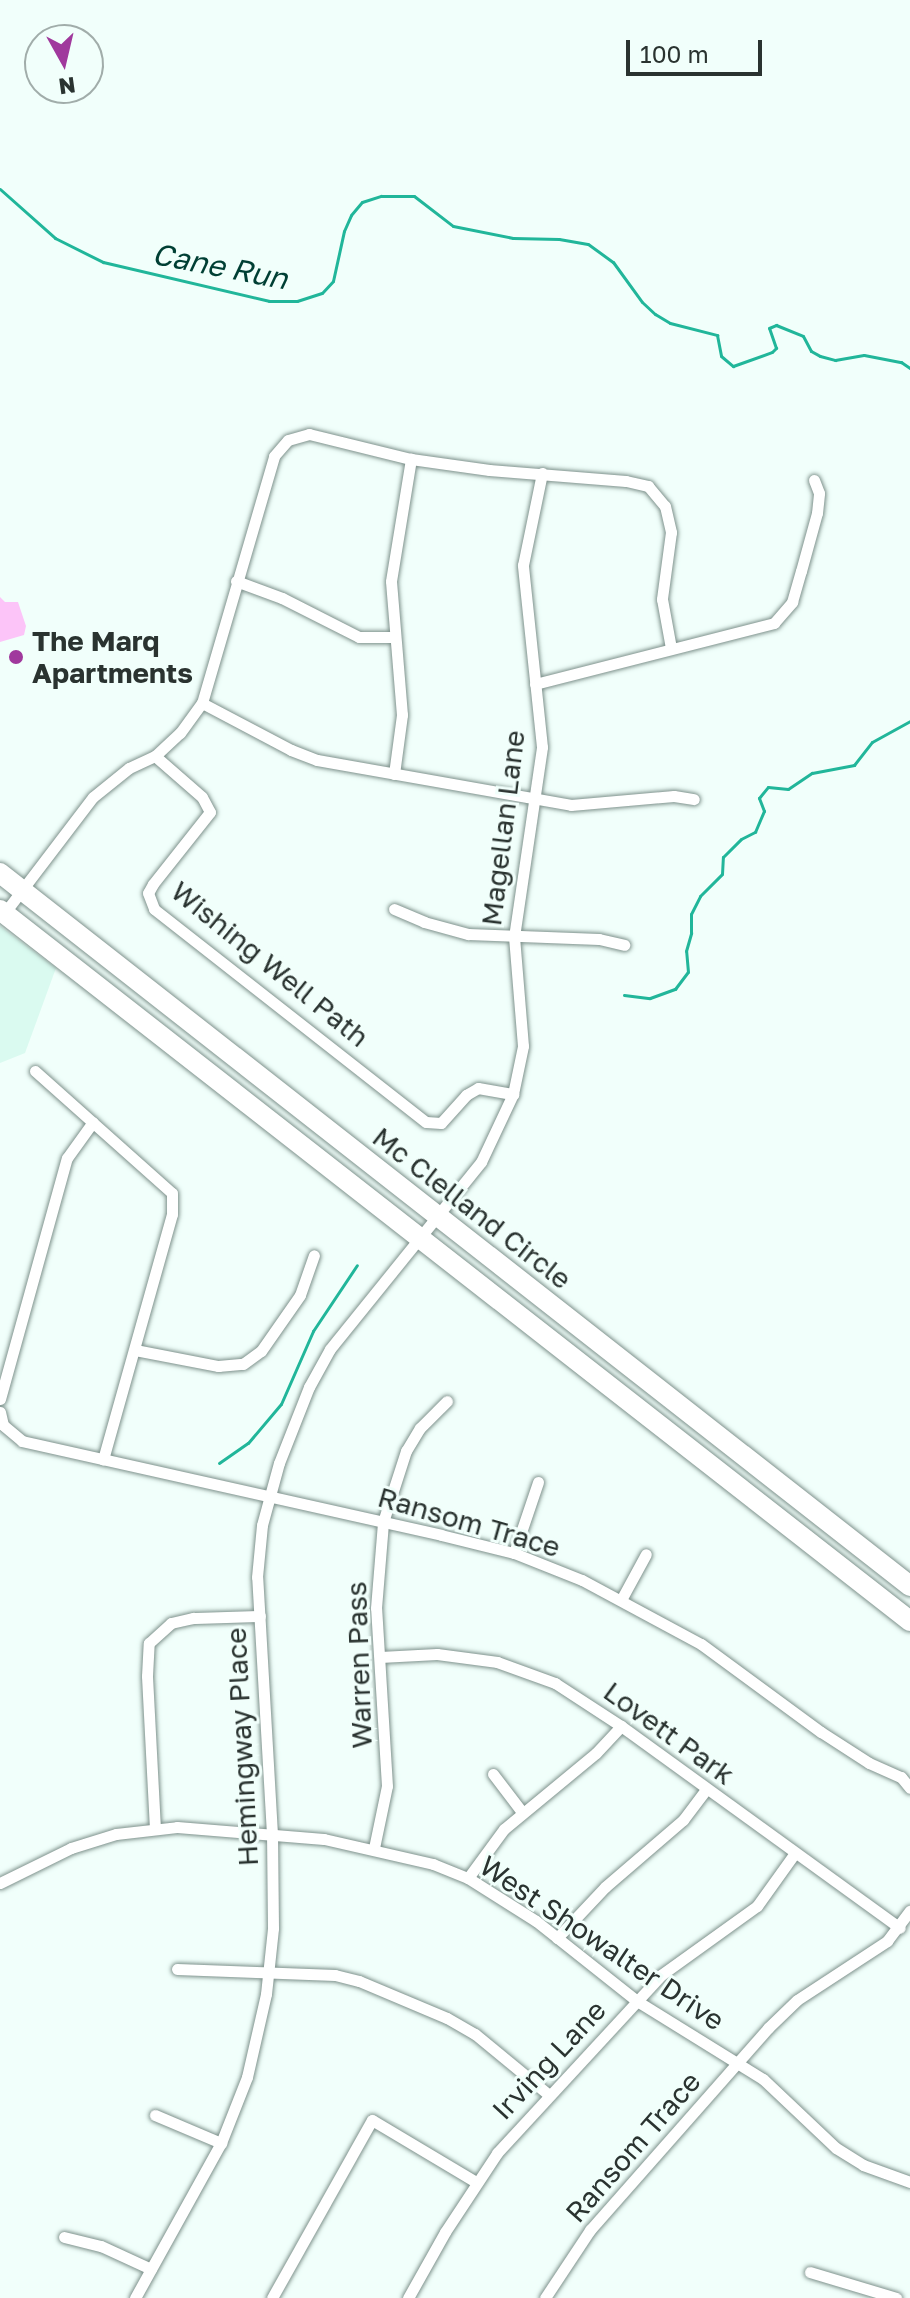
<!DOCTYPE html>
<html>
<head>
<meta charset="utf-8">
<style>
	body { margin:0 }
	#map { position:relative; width:910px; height:2298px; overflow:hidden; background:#f1fffb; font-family:"Golos Text",sans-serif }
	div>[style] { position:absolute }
	.built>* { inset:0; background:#dafaf0 }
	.green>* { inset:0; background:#fcc4f8 }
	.stream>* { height:3px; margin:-1.5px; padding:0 1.5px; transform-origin:1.5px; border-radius:1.5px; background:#21b69a }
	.roads { filter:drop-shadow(0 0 2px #7e928c) drop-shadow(0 0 2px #7e928c) }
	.street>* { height:11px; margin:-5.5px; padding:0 5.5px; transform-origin:5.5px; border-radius:5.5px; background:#fff }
	.highway>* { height:20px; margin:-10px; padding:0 10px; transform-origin:10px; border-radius:10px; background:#fff }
	.dots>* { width:22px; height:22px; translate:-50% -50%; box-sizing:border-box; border:4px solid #f1fffb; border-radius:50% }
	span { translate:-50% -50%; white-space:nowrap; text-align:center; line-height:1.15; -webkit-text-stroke:6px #f1fffb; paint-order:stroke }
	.poi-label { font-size:28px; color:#2a3330; font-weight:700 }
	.left { translate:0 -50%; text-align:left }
	.street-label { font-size:28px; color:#2a3330 }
	.water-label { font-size:30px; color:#003f34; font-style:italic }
	.north { position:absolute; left:24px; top:24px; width:80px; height:80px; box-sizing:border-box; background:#f1fffb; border:2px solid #a1adaa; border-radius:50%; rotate:172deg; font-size:22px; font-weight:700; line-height:32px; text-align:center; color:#2a3330 }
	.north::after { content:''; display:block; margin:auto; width:28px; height:36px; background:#a0399d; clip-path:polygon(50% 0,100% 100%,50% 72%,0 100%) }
	.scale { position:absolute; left:626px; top:40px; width:136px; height:36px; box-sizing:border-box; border:4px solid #2a3330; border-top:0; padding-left:10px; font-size:24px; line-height:28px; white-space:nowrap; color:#2a3330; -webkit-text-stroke:6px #f1fffb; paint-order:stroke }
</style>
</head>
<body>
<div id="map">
	<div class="built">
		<div style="clip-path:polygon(0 926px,56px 968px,25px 1053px,0 1063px)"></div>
	</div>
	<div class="green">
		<div style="clip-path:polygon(0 597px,5px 602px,18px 602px,26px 626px,24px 635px,0 642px)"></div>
	</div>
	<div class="stream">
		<div style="left:0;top:189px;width:74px;rotate:41.7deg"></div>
		<div style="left:55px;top:238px;width:54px;rotate:26.6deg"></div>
		<div style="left:103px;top:262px;width:171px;rotate:13.2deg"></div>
		<div style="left:269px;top:301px;width:28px"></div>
		<div style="left:297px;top:301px;width:26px;rotate:-18deg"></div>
		<div style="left:322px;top:293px;width:16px;rotate:-47deg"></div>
		<div style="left:333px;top:281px;width:51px;rotate:-77.6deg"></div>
		<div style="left:344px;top:231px;width:17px;rotate:-66deg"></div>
		<div style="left:351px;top:215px;width:17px;rotate:-50deg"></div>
		<div style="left:362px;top:202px;width:20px;rotate:-18deg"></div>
		<div style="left:381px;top:196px;width:33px"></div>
		<div style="left:414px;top:196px;width:49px;rotate:37.6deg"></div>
		<div style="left:453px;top:226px;width:61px;rotate:11.3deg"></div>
		<div style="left:513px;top:238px;width:46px;rotate:1.2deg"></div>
		<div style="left:559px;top:239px;width:29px;rotate:10deg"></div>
		<div style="left:588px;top:244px;width:31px;rotate:36deg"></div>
		<div style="left:613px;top:262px;width:49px;rotate:54.1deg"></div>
		<div style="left:642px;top:302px;width:18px;rotate:43deg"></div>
		<div style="left:655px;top:314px;width:17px;rotate:31deg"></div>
		<div style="left:670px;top:323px;width:49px;rotate:14.3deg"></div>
		<div style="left:717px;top:335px;width:21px;rotate:79deg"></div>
		<div style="left:721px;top:356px;width:16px;rotate:40deg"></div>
		<div style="left:733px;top:366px;width:41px;rotate:-19.7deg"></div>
		<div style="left:772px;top:352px;width:6px;rotate:-45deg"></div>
		<div style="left:776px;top:348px;width:21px;rotate:-109deg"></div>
		<div style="left:769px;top:328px;width:8px;rotate:-23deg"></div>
		<div style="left:776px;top:325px;width:29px;rotate:22deg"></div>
		<div style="left:803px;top:336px;width:17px;rotate:62deg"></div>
		<div style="left:811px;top:351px;width:10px;rotate:29deg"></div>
		<div style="left:820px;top:356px;width:16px;rotate:15deg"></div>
		<div style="left:835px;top:360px;width:29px;rotate:-10deg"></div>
		<div style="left:864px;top:355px;width:38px;rotate:11deg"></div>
		<div style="left:901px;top:362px;width:11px;rotate:34deg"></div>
		<div style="left:624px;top:995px;width:26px;rotate:7deg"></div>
		<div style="left:650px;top:998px;width:27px;rotate:-20deg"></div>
		<div style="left:675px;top:989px;width:21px;rotate:-53deg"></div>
		<div style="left:688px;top:972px;width:21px;rotate:-95deg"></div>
		<div style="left:686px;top:951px;width:19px;rotate:-74deg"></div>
		<div style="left:691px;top:933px;width:19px;rotate:-90deg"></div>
		<div style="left:691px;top:914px;width:20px;rotate:-63deg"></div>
		<div style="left:700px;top:896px;width:31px;rotate:-45deg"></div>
		<div style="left:722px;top:874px;width:17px;rotate:-87deg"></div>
		<div style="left:723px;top:857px;width:25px;rotate:-45deg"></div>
		<div style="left:741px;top:839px;width:16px;rotate:-27deg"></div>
		<div style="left:755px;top:832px;width:23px;rotate:-67deg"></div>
		<div style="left:764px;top:811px;width:14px;rotate:-111deg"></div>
		<div style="left:759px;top:798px;width:14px;rotate:-51deg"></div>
		<div style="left:768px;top:787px;width:20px;rotate:6deg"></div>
		<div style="left:788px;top:789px;width:29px;rotate:-34deg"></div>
		<div style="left:812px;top:773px;width:43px;rotate:-10.8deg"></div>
		<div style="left:854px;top:765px;width:29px;rotate:-52deg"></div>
		<div style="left:872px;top:742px;width:43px;rotate:-28.9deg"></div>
		<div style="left:219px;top:1463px;width:35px;rotate:-35deg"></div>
		<div style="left:248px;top:1443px;width:51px;rotate:-49.8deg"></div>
		<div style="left:281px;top:1404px;width:80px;rotate:-66.3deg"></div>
		<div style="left:313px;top:1331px;width:79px;rotate:-56.3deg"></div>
	</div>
	<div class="roads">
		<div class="street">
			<div style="left:236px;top:581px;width:49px;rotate:20.3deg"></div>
			<div style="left:282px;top:598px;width:86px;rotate:26.9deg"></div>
			<div style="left:359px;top:637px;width:36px"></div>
			<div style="left:535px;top:684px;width:247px;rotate:-14.3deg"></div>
			<div style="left:774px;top:623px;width:28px;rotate:-49deg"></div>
			<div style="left:792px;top:602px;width:32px;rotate:-74deg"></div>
			<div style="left:801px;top:571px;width:60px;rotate:-74.6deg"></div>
			<div style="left:817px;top:513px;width:20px;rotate:-84deg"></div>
			<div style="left:819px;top:493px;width:14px;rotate:-111deg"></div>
			<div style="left:202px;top:703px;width:101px;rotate:27.8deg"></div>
			<div style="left:291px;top:750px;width:28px;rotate:21deg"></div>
			<div style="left:317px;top:760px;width:258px;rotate:10deg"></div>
			<div style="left:571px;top:805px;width:103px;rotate:-5deg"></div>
			<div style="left:674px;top:796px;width:20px;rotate:9deg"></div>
			<div style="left:155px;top:756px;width:62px;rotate:41.1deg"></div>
			<div style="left:202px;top:797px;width:17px;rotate:62deg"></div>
			<div style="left:210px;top:812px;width:92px;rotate:128.4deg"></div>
			<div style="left:153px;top:884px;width:10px;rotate:119deg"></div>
			<div style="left:148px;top:893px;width:17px;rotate:69deg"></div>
			<div style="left:154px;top:909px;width:345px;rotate:38.1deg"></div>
			<div style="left:426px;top:1122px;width:15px;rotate:4deg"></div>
			<div style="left:441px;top:1123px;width:38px;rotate:-48deg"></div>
			<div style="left:466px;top:1095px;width:14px;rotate:-30deg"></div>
			<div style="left:478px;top:1088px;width:36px;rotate:10deg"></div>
			<div style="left:394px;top:774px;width:60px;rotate:-82.3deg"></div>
			<div style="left:402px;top:715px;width:134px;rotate:-94.7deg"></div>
			<div style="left:391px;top:581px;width:124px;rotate:-80.7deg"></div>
			<div style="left:394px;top:909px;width:33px;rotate:23deg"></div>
			<div style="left:424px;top:922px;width:46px;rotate:15.3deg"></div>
			<div style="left:468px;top:934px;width:131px;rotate:2.2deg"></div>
			<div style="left:599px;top:939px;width:26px;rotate:13deg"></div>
			<div style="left:3px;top:915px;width:148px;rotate:-52.7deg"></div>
			<div style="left:93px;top:797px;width:46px;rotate:-38.9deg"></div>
			<div style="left:129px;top:768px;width:29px;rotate:-25deg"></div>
			<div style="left:155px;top:756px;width:34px;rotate:-43deg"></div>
			<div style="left:180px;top:733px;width:37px;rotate:-54deg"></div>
			<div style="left:202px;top:703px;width:257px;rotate:-73.7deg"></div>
			<div style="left:274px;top:456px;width:21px;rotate:-49deg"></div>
			<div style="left:288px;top:440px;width:22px;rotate:-16deg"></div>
			<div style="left:309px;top:434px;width:105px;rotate:13.8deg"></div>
			<div style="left:411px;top:459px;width:79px;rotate:8deg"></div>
			<div style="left:489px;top:470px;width:137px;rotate:4.6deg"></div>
			<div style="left:626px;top:481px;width:23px;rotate:13deg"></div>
			<div style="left:648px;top:486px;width:26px;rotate:50deg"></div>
			<div style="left:665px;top:506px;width:27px;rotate:77deg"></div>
			<div style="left:671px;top:532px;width:68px;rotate:97.7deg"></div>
			<div style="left:662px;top:599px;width:50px;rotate:79.6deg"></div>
			<div style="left:35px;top:1071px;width:183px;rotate:41.7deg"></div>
			<div style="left:172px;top:1193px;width:21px;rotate:90deg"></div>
			<div style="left:172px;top:1214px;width:255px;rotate:105.7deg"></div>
			<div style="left:135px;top:1350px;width:85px;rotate:10.9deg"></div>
			<div style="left:218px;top:1366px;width:25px;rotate:-5deg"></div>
			<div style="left:243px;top:1364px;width:22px;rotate:-36deg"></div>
			<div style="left:261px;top:1351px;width:68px;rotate:-55.1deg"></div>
			<div style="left:300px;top:1295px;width:42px;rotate:-70.7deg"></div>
			<div style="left:0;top:1399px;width:250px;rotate:-74.5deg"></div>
			<div style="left:67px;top:1158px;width:44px;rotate:-54.2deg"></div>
			<div style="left:0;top:1412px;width:13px;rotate:77deg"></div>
			<div style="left:3px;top:1425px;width:25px;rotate:40deg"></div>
			<div style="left:22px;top:1441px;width:429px;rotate:12.6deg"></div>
			<div style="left:441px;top:1535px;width:75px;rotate:13.9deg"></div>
			<div style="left:514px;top:1553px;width:73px;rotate:21.7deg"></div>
			<div style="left:582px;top:1580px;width:135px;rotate:28.3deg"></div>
			<div style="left:701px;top:1644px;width:149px;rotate:36.3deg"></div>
			<div style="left:821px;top:1732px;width:57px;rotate:32.9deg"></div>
			<div style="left:869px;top:1763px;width:35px;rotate:24deg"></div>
			<div style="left:901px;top:1777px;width:14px;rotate:51deg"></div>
			<div style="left:514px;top:1553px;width:75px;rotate:-71.3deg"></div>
			<div style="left:621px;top:1600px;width:52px;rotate:-61.5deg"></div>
			<div style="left:380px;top:1657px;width:57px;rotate:-3deg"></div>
			<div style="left:437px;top:1654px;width:61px;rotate:7.6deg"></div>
			<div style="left:497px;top:1662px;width:62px;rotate:19.9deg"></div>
			<div style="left:555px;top:1683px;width:79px;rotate:33.1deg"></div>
			<div style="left:621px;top:1726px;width:344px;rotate:35.9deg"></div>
			<div style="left:493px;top:1774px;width:48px;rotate:52.7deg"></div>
			<div style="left:155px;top:1829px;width:153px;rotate:-93deg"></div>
			<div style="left:147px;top:1676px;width:33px;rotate:-87deg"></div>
			<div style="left:149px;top:1643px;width:30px;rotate:-42deg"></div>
			<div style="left:171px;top:1623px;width:23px;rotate:-13deg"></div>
			<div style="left:193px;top:1618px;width:67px;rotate:-1.7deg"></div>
			<div style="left:374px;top:1848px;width:63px;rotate:-78.2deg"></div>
			<div style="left:387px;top:1786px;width:178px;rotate:-93.5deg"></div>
			<div style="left:376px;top:1608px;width:86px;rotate:-85.3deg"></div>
			<div style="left:383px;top:1522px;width:75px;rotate:-72.1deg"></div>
			<div style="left:406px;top:1451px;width:27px;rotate:-59deg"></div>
			<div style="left:420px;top:1428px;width:38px;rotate:-45deg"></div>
			<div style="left:468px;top:1878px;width:61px;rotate:-53.7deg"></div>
			<div style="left:504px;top:1829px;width:119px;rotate:-39.6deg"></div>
			<div style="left:596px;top:1753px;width:37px;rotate:-47deg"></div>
			<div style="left:0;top:1883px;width:79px;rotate:-26.2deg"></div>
			<div style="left:71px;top:1848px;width:47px;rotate:-17.3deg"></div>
			<div style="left:116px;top:1834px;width:61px;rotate:-6.5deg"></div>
			<div style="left:177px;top:1827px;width:147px;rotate:4.7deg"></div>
			<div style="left:324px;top:1839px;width:112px;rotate:12.9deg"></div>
			<div style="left:433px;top:1864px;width:38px;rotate:22deg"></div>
			<div style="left:468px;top:1878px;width:80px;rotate:32.3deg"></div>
			<div style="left:536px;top:1921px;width:129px;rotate:38.4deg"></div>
			<div style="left:637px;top:2001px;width:148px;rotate:31.8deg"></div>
			<div style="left:763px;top:2079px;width:100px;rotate:43.4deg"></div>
			<div style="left:836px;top:2148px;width:32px;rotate:32deg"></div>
			<div style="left:863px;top:2165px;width:50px;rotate:19.9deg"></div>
			<div style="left:557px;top:1938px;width:70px;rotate:-46.7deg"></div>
			<div style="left:605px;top:1887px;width:103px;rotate:-40.7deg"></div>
			<div style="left:683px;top:1820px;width:39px;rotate:-53deg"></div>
			<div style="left:177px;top:1969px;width:158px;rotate:2.2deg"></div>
			<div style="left:335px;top:1975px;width:25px;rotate:14deg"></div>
			<div style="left:359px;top:1981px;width:95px;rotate:22.8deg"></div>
			<div style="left:447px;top:2018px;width:32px;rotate:30deg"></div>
			<div style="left:475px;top:2034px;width:96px;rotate:39.5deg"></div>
			<div style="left:155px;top:2115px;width:72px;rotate:23deg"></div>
			<div style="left:64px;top:2237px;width:38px;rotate:14deg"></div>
			<div style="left:101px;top:2246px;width:55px;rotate:24.7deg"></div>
			<div style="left:810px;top:2272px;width:90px;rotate:16.8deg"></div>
			<div style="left:135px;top:2298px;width:177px;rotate:-61deg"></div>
			<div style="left:221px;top:2143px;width:71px;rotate:-68.5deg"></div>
			<div style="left:247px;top:2077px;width:85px;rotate:-77.1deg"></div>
			<div style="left:266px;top:1994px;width:66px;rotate:-83.9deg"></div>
			<div style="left:273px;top:1928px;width:94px;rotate:-90.6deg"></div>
			<div style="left:272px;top:1834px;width:257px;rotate:-93.3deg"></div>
			<div style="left:257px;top:1577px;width:52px;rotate:-84.5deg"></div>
			<div style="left:262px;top:1525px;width:64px;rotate:-74.7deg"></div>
			<div style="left:279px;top:1463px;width:82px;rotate:-68.5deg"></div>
			<div style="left:309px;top:1387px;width:43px;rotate:-61.1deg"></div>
			<div style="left:330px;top:1349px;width:240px;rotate:-51.1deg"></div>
			<div style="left:481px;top:1162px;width:75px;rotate:-64.8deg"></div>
			<div style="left:513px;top:1094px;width:49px;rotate:-78.2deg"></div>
			<div style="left:523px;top:1046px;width:109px;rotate:-94.7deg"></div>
			<div style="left:514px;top:937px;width:192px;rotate:-81.6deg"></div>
			<div style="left:542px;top:747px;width:183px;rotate:-96deg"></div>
			<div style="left:523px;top:565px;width:94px;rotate:-78.3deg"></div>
			<div style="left:272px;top:2298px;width:204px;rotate:-60.7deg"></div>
			<div style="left:372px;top:2120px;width:121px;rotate:30.8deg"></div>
			<div style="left:408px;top:2298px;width:76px;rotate:-60.7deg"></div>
			<div style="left:445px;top:2232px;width:95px;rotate:-56.6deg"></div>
			<div style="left:497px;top:2153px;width:242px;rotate:-47.3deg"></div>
			<div style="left:661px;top:1975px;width:118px;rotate:-35.7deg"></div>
			<div style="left:757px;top:1906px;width:65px;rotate:-54.4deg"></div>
			<div style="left:545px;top:2298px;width:82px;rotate:-56.5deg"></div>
			<div style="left:590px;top:2230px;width:269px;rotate:-48.6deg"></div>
			<div style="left:768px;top:2028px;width:40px;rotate:-44deg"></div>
			<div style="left:797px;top:2000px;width:108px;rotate:-33.2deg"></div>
			<div style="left:887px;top:1941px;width:38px;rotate:-53deg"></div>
		</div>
		<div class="highway">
			<div style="left:0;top:873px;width:1156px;rotate:38.08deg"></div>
			<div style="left:0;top:910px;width:1155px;rotate:38deg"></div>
		</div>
	</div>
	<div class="dots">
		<div style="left:16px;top:657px;background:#a0399d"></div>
	</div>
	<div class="poi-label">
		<span class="left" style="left:32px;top:657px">The Marq<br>Apartments</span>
	</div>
	<div class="street-label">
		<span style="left:503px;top:828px;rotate:-83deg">Magellan Lane</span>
		<span style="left:270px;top:964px;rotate:39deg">Wishing Well Path</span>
		<span style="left:472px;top:1208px;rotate:38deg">Mc Clelland Circle</span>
		<span style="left:469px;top:1522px;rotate:16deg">Ransom Trace</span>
		<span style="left:359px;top:1665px;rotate:-92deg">Warren Pass</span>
		<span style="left:669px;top:1733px;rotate:36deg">Lovett Park</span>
		<span style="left:242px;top:1747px;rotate:-93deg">Hemingway Place</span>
		<span style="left:602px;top:1943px;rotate:34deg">West Showalter Drive</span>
		<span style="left:549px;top:2060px;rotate:-47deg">Irving Lane</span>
		<span style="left:633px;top:2147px;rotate:-49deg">Ransom Trace</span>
	</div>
	<div class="water-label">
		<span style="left:220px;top:266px;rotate:11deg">Cane Run</span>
	</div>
	<div class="north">N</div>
	<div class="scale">100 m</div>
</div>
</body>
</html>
